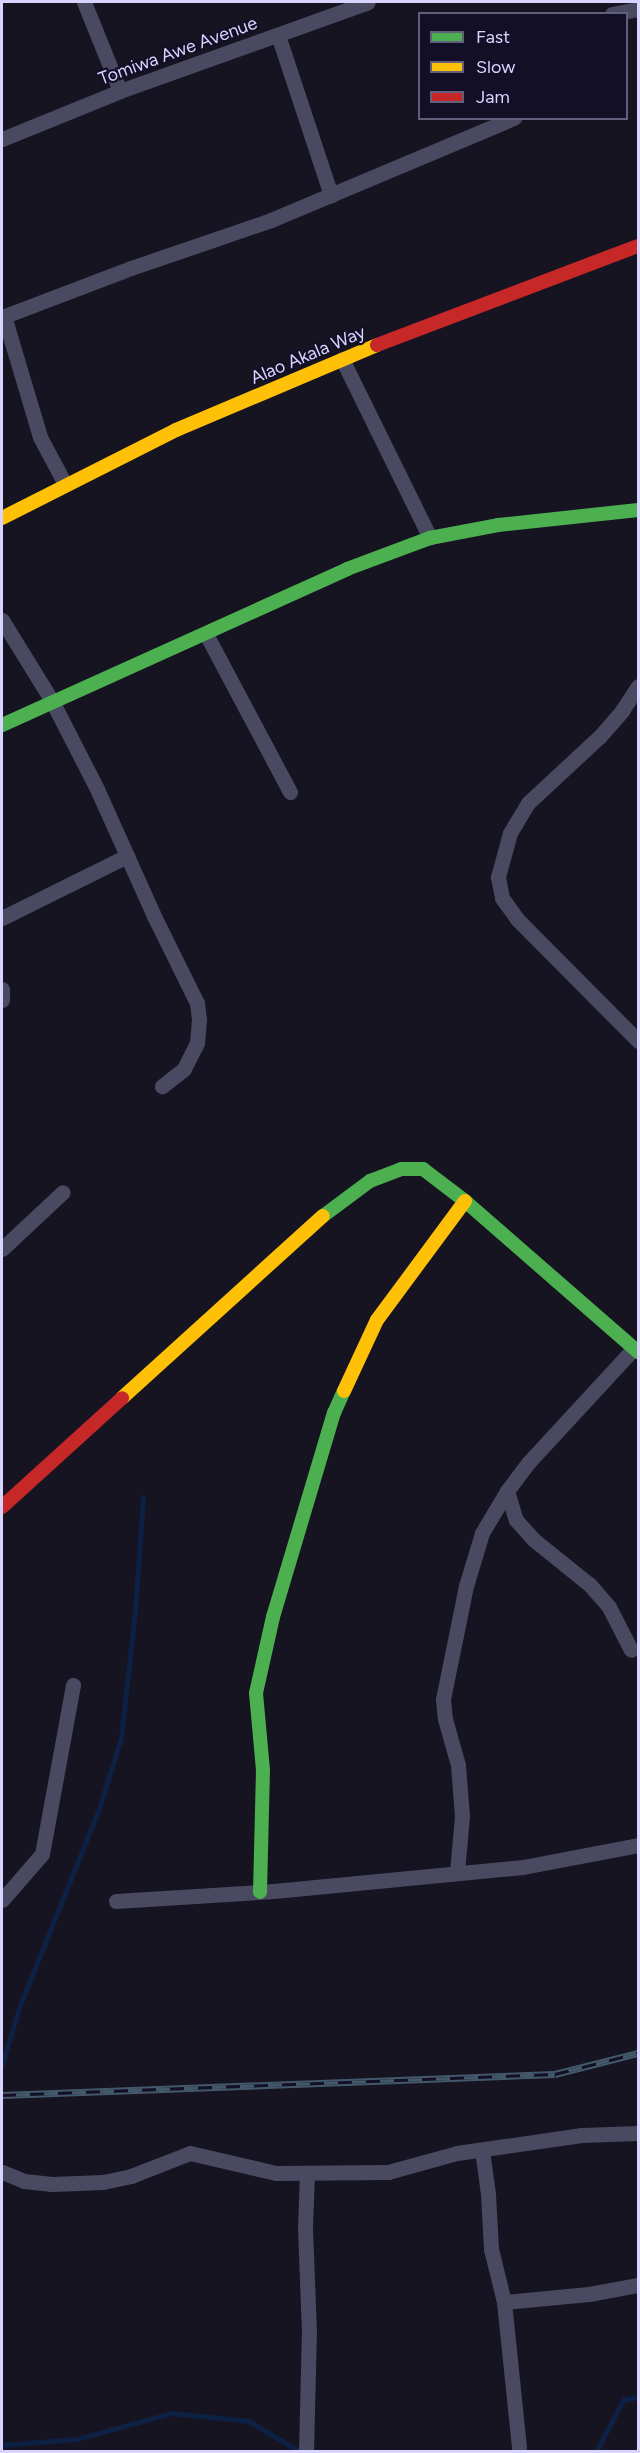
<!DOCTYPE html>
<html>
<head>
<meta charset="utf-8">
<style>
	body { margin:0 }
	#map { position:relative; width:640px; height:2453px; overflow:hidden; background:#161421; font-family:Figtree,sans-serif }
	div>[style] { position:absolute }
	.stream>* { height:4.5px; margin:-2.25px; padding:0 2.25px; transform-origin:2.25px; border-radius:2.25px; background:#0d2144 }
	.street>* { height:15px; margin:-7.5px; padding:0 7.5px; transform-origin:7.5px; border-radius:7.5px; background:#4a4962 }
	.fast>* { height:14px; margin:-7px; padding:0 7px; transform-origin:7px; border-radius:7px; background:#4caf50 }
	.slow>* { height:14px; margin:-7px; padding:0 7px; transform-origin:7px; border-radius:7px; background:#ffc107 }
	.jam>* { height:14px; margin:-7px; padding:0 7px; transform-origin:7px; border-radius:7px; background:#c62828 }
	.rail>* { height:7px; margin-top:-3.5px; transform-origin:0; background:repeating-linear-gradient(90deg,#130f26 0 14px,#43596b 0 28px); box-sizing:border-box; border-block:2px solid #43596b }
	span { translate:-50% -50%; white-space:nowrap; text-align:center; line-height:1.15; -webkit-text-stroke:4.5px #130f26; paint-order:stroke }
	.street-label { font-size:18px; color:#d9d4ff }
	.frame { position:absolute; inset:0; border:3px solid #d9d4ff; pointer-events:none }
	.legend { position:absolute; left:418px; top:12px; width:210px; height:108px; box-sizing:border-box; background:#130f26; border:2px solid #625e7d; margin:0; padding:8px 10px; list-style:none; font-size:18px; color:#d9d4ff }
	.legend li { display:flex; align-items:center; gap:12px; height:30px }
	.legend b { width:30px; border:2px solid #625e7d }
</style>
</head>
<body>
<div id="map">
	<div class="stream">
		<div style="left:2px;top:2065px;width:59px;rotate:-73.4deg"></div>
		<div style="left:19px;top:2008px;width:218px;rotate:-68.1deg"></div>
		<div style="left:100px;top:1806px;width:71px;rotate:-72.8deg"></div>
		<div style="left:121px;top:1738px;width:127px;rotate:-83.7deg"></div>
		<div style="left:135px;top:1612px;width:115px;rotate:-86deg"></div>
		<div style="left:2px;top:2445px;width:75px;rotate:-4.6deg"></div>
		<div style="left:77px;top:2439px;width:98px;rotate:-15.3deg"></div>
		<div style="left:172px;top:2413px;width:77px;rotate:5.9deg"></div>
		<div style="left:249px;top:2421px;width:61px;rotate:30.8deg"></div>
		<div style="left:596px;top:2452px;width:59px;rotate:-62.6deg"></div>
		<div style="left:623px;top:2400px;width:15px;rotate:-11deg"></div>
	</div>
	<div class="street">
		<div style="left:84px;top:2px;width:96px;rotate:68deg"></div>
		<div style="left:612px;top:14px;width:26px;rotate:-11deg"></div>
		<div style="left:278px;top:35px;width:169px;rotate:71.7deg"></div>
		<div style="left:2px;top:139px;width:127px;rotate:-22.1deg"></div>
		<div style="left:120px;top:91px;width:263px;rotate:-19.7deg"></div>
		<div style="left:4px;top:316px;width:126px;rotate:73.4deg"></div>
		<div style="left:40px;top:437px;width:53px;rotate:62deg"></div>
		<div style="left:2px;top:317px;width:138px;rotate:-20.8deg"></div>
		<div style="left:131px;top:268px;width:148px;rotate:-18.9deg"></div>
		<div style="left:271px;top:220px;width:264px;rotate:-22.8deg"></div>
		<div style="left:342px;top:359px;width:199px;rotate:63.8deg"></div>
		<div style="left:2px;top:620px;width:95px;rotate:58.3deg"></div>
		<div style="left:52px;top:701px;width:99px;rotate:62.9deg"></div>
		<div style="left:97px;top:789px;width:139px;rotate:65.8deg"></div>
		<div style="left:154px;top:916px;width:97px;rotate:63.7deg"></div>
		<div style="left:197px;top:1003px;width:17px;rotate:83deg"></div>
		<div style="left:199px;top:1020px;width:23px;rotate:95deg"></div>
		<div style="left:197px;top:1043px;width:29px;rotate:117deg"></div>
		<div style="left:184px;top:1069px;width:28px;rotate:142deg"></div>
		<div style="left:206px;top:634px;width:179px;rotate:62deg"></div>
		<div style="left:638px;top:686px;width:30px;rotate:123deg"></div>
		<div style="left:622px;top:711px;width:35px;rotate:131deg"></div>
		<div style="left:599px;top:737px;width:97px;rotate:137.1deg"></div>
		<div style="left:528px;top:803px;width:35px;rotate:121deg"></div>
		<div style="left:510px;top:833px;width:46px;rotate:105.3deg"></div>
		<div style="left:498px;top:877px;width:21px;rotate:79deg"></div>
		<div style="left:502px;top:898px;width:26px;rotate:54deg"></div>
		<div style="left:517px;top:919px;width:172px;rotate:45.2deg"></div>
		<div style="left:2px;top:918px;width:140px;rotate:-26.4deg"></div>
		<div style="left:2px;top:989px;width:11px;rotate:90deg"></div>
		<div style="left:2px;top:1249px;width:83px;rotate:-43.1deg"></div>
		<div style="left:507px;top:1491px;width:30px;rotate:73deg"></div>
		<div style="left:516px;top:1520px;width:27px;rotate:48deg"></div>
		<div style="left:534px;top:1540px;width:72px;rotate:38.8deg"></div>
		<div style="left:590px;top:1585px;width:29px;rotate:49deg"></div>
		<div style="left:609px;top:1607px;width:48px;rotate:62.9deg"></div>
		<div style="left:457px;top:1872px;width:56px;rotate:-84.9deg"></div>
		<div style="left:462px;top:1816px;width:51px;rotate:-94.5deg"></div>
		<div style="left:458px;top:1765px;width:48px;rotate:-105.8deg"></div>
		<div style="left:445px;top:1719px;width:20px;rotate:-96deg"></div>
		<div style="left:443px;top:1699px;width:115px;rotate:-78.5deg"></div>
		<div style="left:466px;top:1586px;width:55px;rotate:-73.2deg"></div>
		<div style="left:482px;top:1533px;width:49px;rotate:-59.2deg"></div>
		<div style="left:507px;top:1491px;width:35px;rotate:-53deg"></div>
		<div style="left:528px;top:1463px;width:156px;rotate:-47.3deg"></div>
		<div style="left:2px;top:1900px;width:61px;rotate:-49deg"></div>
		<div style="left:42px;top:1854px;width:172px;rotate:-79.6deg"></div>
		<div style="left:116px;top:1901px;width:158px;rotate:-3.6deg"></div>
		<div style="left:274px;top:1891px;width:250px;rotate:-5.5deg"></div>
		<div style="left:523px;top:1867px;width:117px;rotate:-10.8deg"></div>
		<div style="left:482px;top:2150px;width:44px;rotate:82.2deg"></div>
		<div style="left:488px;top:2194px;width:55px;rotate:86.9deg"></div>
		<div style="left:491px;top:2249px;width:55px;rotate:76.2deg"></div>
		<div style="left:504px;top:2302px;width:146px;rotate:84.1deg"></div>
		<div style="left:2px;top:2172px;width:24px;rotate:22deg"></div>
		<div style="left:24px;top:2181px;width:28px;rotate:6deg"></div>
		<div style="left:52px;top:2184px;width:51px;rotate:-2.2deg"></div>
		<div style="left:103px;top:2182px;width:29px;rotate:-12deg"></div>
		<div style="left:131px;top:2176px;width:63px;rotate:-21.3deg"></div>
		<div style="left:190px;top:2153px;width:88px;rotate:13.1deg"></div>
		<div style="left:276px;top:2173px;width:112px;rotate:-0.5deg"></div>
		<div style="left:388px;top:2172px;width:72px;rotate:-15.4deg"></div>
		<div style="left:457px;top:2153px;width:126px;rotate:-8.2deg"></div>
		<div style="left:582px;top:2135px;width:56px;rotate:-2deg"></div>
		<div style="left:504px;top:2302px;width:85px;rotate:-5.4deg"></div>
		<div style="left:589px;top:2294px;width:50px;rotate:-10.4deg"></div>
		<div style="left:306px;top:2452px;width:120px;rotate:-88.6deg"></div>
		<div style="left:309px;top:2332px;width:103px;rotate:-92.2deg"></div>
		<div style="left:305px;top:2229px;width:56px;rotate:-88deg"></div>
	</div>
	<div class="fast">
		<div style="left:2px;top:725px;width:379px;rotate:-24.3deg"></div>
		<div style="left:347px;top:569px;width:89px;rotate:-20.5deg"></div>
		<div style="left:430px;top:538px;width:69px;rotate:-10.8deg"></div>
		<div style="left:498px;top:525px;width:141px;rotate:-6.1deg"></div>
		<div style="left:323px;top:1216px;width:59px;rotate:-36.7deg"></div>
		<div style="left:370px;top:1181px;width:33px;rotate:-21deg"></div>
		<div style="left:401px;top:1169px;width:22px"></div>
		<div style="left:423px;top:1169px;width:53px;rotate:37.3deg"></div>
		<div style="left:465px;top:1201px;width:230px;rotate:41.1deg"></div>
		<div style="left:260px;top:1892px;width:122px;rotate:-88.6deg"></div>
		<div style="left:263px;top:1770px;width:77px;rotate:-95.2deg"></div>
		<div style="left:256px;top:1693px;width:78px;rotate:-77.4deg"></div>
		<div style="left:273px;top:1617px;width:213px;rotate:-73.4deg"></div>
		<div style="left:334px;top:1413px;width:24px;rotate:-66deg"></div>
	</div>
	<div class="slow">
		<div style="left:2px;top:518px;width:195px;rotate:-26.8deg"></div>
		<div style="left:176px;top:430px;width:218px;rotate:-22.9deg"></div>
		<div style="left:344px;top:1391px;width:78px;rotate:-65.1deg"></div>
		<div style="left:377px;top:1320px;width:148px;rotate:-53.5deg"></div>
		<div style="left:122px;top:1398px;width:271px;rotate:-42.2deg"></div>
	</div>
	<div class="jam">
		<div style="left:377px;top:345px;width:279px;rotate:-20.8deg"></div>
		<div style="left:2px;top:1507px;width:162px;rotate:-42.2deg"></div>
	</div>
	<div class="rail">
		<div style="left:2px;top:2095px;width:553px;rotate:-2.17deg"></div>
		<div style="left:555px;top:2074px;width:86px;rotate:-14.2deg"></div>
	</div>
	<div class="street-label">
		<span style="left:178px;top:51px;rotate:-20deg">Tomiwa Awe Avenue</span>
		<span style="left:308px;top:355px;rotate:-23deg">Alao Akala Way</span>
	</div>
	<div class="frame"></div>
	<ul class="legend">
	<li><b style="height:8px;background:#4caf50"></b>Fast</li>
	<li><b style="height:8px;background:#ffc107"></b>Slow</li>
	<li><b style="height:8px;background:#c62828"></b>Jam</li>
	</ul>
</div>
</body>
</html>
